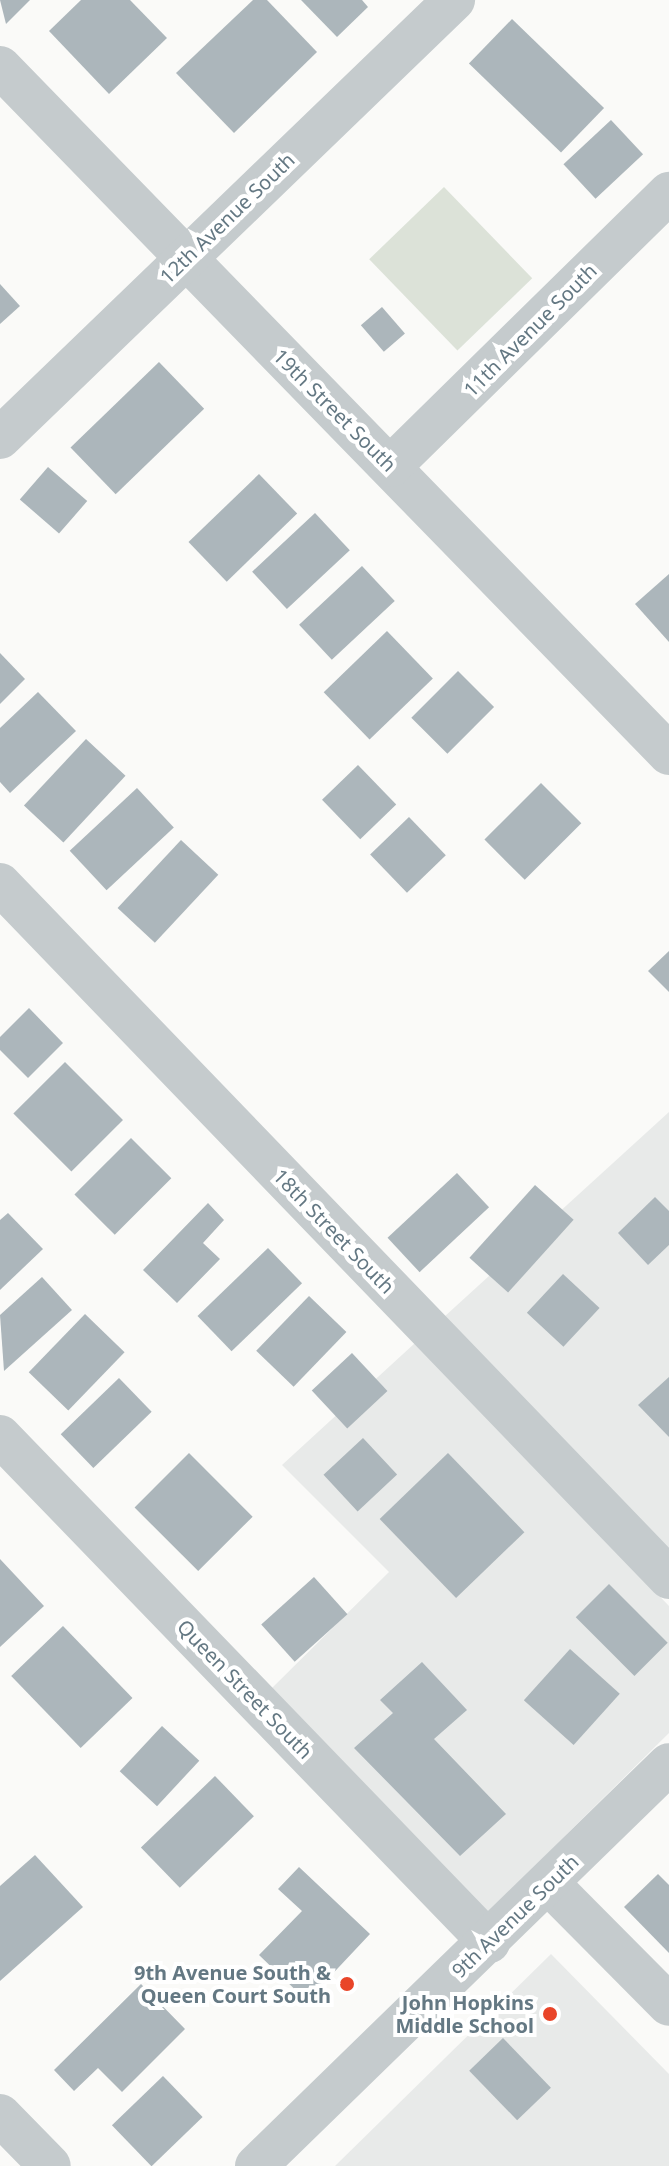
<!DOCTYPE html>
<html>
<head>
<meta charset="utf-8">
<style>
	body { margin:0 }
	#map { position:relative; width:669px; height:2166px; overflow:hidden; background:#fafaf8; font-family:"Noto Sans",sans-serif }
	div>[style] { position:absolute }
	.built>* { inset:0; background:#e8eae9 }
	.green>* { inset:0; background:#dce2d8; transform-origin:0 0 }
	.building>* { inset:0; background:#acb6bb; transform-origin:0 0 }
	.minor>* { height:42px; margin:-21px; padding:0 21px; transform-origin:21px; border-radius:21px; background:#c5cbcd }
	.dots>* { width:22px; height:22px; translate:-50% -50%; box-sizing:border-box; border:4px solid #fff; border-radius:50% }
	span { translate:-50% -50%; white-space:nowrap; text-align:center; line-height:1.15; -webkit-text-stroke:8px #fff; paint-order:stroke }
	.street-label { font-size:20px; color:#647883 }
	.poi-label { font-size:20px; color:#647883; font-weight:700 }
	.right { translate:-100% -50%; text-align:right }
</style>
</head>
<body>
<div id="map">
	<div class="built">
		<div style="clip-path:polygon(669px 1112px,669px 1549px,444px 1317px)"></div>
		<div style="clip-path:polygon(415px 1343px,669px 1606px,669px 1733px,488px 1912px,272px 1688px,389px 1572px,282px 1465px)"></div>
		<div style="clip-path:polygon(551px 1954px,669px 2074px,669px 2166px,335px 2166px)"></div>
	</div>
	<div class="green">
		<div style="left:444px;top:187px;width:127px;height:104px;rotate:46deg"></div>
	</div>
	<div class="building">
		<div style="clip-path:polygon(0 0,30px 0,6px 24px)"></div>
		<div style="clip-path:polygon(81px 0,130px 0,167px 38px,109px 94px,49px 31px)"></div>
		<div style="clip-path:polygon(253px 0,267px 0,317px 52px,234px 133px,176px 73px)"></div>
		<div style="clip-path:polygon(301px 0,362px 0,368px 7px,337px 37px)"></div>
		<div style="left:512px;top:19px;width:128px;height:62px;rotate:44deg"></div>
		<div style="left:611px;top:120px;width:47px;height:65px;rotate:47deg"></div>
		<div style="clip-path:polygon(0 284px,20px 306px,0 324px)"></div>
		<div style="left:382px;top:307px;width:35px;height:28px;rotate:49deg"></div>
		<div style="left:159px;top:362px;width:65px;height:123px;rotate:46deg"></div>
		<div style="left:48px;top:467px;width:52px;height:43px;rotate:41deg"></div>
		<div style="left:259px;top:474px;width:55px;height:98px;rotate:46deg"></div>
		<div style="left:315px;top:513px;width:51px;height:86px;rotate:47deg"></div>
		<div style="left:362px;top:566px;width:48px;height:86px;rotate:47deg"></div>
		<div style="clip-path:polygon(669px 574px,669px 642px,635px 604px)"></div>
		<div style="left:387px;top:631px;width:66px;height:88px;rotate:46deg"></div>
		<div style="clip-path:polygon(0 653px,25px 679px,0 704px)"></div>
		<div style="left:458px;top:671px;width:51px;height:66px;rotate:45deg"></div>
		<div style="clip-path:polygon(38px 692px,76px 731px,10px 793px,0 782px,0 728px)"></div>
		<div style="left:86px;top:739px;width:54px;height:91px;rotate:43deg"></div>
		<div style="left:358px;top:765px;width:55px;height:50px;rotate:46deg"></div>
		<div style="left:541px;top:783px;width:57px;height:80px;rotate:45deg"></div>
		<div style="left:137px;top:788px;width:54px;height:92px;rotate:47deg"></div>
		<div style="left:409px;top:817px;width:53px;height:54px;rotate:46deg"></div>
		<div style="left:181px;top:840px;width:51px;height:93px;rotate:43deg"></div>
		<div style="clip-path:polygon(669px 951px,669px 992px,648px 971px)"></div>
		<div style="clip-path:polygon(29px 1008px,63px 1043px,28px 1078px,0 1050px,0 1037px)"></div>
		<div style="left:65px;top:1062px;width:82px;height:73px;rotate:45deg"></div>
		<div style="left:131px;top:1138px;width:57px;height:80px;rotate:45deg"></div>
		<div style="left:457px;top:1173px;width:47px;height:95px;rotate:47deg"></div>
		<div style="left:535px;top:1185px;width:52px;height:98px;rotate:42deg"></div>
		<div style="clip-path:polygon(655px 1197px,669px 1211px,669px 1245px,648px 1265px,618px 1233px)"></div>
		<div style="clip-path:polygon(208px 1203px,224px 1220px,203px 1243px,220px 1259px,177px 1303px,143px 1270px)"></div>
		<div style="clip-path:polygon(8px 1213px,43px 1249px,0 1290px,0 1220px)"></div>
		<div style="left:268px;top:1248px;width:49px;height:98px;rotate:46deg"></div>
		<div style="left:563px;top:1274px;width:50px;height:53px;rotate:43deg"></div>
		<div style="clip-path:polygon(42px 1277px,72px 1310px,4px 1371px,0 1315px)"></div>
		<div style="left:309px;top:1296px;width:52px;height:76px;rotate:44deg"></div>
		<div style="left:85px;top:1314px;width:55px;height:81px;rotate:44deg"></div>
		<div style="left:352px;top:1353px;width:52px;height:55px;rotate:47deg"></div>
		<div style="clip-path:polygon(669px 1377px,669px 1437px,638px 1405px)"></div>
		<div style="left:119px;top:1378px;width:47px;height:81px;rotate:46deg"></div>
		<div style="left:363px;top:1438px;width:50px;height:54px;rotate:47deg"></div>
		<div style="left:189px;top:1453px;width:90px;height:77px;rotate:45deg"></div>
		<div style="left:448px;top:1453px;width:110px;height:95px;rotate:46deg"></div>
		<div style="clip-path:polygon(0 1559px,44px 1606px,0 1647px)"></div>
		<div style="left:314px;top:1577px;width:50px;height:71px;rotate:48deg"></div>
		<div style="left:609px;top:1584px;width:83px;height:47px;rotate:45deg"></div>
		<div style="left:63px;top:1626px;width:100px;height:72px;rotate:46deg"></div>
		<div style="left:570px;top:1649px;width:67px;height:69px;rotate:42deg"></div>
		<div style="clip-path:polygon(422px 1662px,467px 1710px,434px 1739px,506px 1814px,460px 1856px,354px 1748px,393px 1713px,380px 1700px)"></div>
		<div style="left:162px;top:1726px;width:51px;height:62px;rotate:43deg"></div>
		<div style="left:215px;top:1776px;width:56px;height:103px;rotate:46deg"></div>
		<div style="clip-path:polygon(35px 1855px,83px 1907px,0 1981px,0 1886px)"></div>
		<div style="clip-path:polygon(299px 1867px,370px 1934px,307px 2001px,259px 1955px,302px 1911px,278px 1889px)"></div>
		<div style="clip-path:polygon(658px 1874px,669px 1885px,669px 1953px,624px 1907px)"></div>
		<div style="clip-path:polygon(141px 1984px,185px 2029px,122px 2092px,98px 2068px,74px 2091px,54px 2070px)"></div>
		<div style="left:503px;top:2038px;width:69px;height:47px;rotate:46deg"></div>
		<div style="left:163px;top:2076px;width:57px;height:71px;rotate:46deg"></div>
	</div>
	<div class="minor">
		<div style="left:0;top:67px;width:959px;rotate:45.76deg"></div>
		<div style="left:0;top:438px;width:631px;rotate:-43.97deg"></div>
		<div style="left:391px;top:466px;width:390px;rotate:-44.5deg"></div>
		<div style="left:0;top:884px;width:964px;rotate:46.05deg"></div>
		<div style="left:0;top:1436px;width:704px;rotate:45.98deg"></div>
		<div style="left:549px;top:1884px;width:170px;rotate:45.2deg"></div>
		<div style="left:0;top:2115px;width:71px;rotate:45.6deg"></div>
		<div style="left:256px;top:2166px;width:576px;rotate:-44.23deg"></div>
	</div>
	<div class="dots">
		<div style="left:347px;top:1984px;background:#e94529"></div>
		<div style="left:550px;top:2014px;background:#e94529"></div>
	</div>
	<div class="street-label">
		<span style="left:227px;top:218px;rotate:-44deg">12th Avenue South</span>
		<span style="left:530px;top:330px;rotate:-45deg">11th Avenue South</span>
		<span style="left:335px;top:410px;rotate:45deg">19th Street South</span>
		<span style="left:334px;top:1231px;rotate:46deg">18th Street South</span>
		<span style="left:245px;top:1689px;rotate:46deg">Queen Street South</span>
		<span style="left:515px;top:1916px;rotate:-44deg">9th Avenue South</span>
	</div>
	<div class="poi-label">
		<span class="right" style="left:331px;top:1984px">9th Avenue South &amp;<br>Queen Court South</span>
		<span class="right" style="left:534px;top:2014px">John Hopkins<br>Middle School</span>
	</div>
</div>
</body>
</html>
